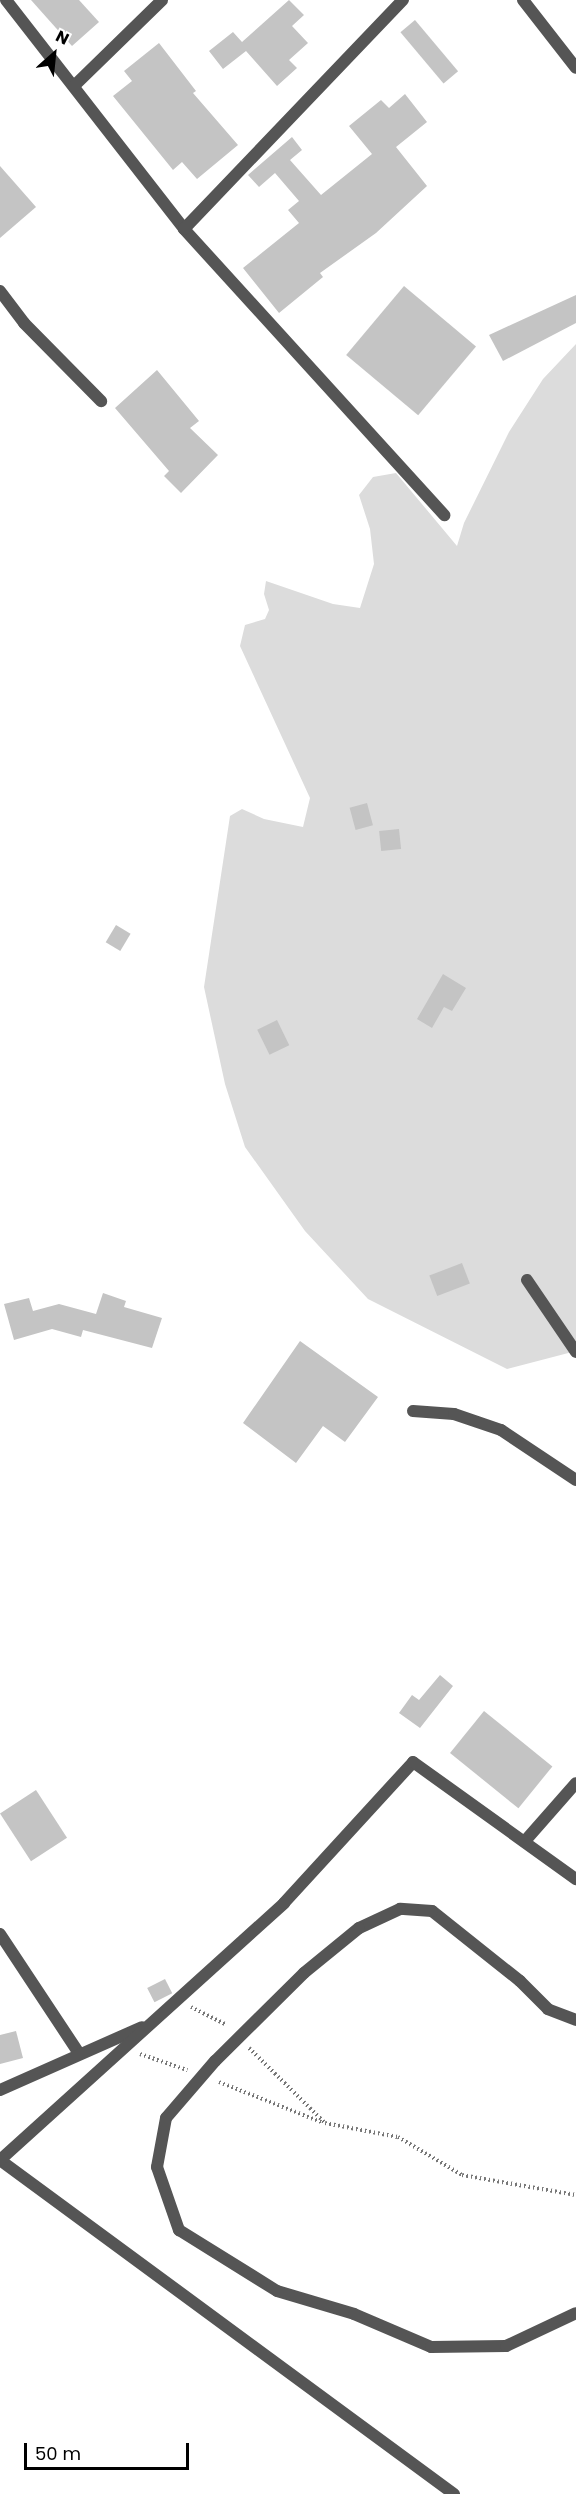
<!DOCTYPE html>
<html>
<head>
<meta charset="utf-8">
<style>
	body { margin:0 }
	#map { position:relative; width:576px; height:2494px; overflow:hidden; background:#fff; font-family:Poppins,sans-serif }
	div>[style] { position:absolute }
	.green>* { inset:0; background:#dcdcdc }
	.building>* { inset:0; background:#c4c4c4; transform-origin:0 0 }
	.path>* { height:4px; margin-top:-2px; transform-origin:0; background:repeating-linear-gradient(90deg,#777 0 1.5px,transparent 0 4.5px) }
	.minor>* { height:12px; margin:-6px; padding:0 6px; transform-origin:6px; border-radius:6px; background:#555 }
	span { translate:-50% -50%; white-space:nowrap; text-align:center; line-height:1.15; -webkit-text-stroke:5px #fff; paint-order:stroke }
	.north { position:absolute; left:24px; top:24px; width:60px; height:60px; -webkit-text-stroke:4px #fff; paint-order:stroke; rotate:27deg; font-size:16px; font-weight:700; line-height:24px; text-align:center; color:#000 }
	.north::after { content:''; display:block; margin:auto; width:21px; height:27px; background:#000; clip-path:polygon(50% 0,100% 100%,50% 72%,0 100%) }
	.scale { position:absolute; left:24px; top:2443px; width:165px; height:27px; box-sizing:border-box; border:3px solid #000; border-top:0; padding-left:8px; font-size:18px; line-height:21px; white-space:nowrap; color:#000; -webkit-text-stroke:4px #fff; paint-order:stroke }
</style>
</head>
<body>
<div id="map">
	<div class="green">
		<div style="clip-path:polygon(576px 344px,576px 1351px,507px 1369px,368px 1299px,305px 1231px,245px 1147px,225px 1084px,204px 987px,230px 816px,242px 809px,264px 819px,303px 827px,310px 798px,240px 646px,245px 625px,265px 619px,269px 610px,264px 594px,266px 581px,333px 604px,360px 608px,374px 564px,370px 529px,359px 495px,373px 477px,396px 473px,457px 546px,464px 523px,509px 432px,543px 379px)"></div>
	</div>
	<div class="building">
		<div style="clip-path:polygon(31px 0,79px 0,99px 22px,72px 46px)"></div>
		<div style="clip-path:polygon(289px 0,304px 15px,292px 26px,308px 43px,289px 60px,297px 68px,277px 86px,246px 51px,223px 69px,209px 51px,233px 32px,242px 42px)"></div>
		<div style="left:415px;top:20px;width:67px;height:19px;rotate:50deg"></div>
		<div style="clip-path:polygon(159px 43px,196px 91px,193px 93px,238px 145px,197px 179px,182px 162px,173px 170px,113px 96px,132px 81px,124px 71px)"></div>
		<div style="clip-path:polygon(405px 94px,427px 122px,396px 147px,427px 186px,376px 233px,320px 273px,323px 277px,279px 313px,243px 268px,299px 223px,288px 210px,299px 201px,275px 173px,259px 187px,248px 175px,292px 137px,302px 150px,290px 160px,321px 195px,372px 154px,349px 126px,381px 100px,389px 108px)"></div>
		<div style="clip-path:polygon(0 166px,36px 207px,0 238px)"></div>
		<div style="left:404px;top:286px;width:94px;height:90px;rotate:40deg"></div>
		<div style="clip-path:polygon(576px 295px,576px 323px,503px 361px,489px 335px)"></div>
		<div style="clip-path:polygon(157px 370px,199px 421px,190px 428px,218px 455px,181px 493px,164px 476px,169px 471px,115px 408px)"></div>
		<div style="left:367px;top:803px;width:23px;height:18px;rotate:75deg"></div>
		<div style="left:399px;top:829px;width:20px;height:20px;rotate:84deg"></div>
		<div style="left:116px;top:925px;width:17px;height:20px;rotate:31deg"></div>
		<div style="clip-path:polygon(443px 974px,466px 988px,452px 1011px,444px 1007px,432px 1028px,417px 1019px)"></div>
		<div style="left:277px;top:1020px;width:28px;height:22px;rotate:64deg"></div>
		<div style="left:462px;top:1263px;width:22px;height:35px;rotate:69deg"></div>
		<div style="clip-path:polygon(103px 1293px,126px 1301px,124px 1307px,162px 1318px,152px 1348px,83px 1330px,81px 1337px,52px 1329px,14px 1340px,4px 1304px,29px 1298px,33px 1311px,59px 1304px,96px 1314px)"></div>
		<div style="clip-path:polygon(300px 1341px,378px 1397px,345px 1442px,323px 1426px,296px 1463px,243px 1423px)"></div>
		<div style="clip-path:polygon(440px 1675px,453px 1686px,420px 1728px,399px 1713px,412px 1695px,419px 1700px)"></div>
		<div style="left:484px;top:1711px;width:88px;height:54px;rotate:39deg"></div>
		<div style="left:36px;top:1790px;width:57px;height:43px;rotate:57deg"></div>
		<div style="left:165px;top:1979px;width:16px;height:20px;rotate:63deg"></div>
		<div style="clip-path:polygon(16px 2031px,23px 2058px,0 2064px,0 2035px)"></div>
	</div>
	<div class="path">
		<div style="left:191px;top:2007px;width:40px;rotate:26.6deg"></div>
		<div style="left:249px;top:2048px;width:107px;rotate:44.6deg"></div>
		<div style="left:325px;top:2123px;width:74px;rotate:10.9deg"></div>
		<div style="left:398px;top:2137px;width:74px;rotate:30.7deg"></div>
		<div style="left:462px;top:2175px;width:116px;rotate:10deg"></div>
		<div style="left:140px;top:2054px;width:50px;rotate:18.8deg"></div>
		<div style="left:219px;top:2082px;width:110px;rotate:21.4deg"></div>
	</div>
	<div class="minor">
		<div style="left:6px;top:0;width:290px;rotate:52.1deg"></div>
		<div style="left:184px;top:229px;width:387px;rotate:47.7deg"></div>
		<div style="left:523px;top:0;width:86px;rotate:52.1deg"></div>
		<div style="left:74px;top:86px;width:123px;rotate:-44.3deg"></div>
		<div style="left:184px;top:229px;width:317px;rotate:-46.3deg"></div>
		<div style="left:0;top:291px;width:40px;rotate:53deg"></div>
		<div style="left:24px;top:323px;width:110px;rotate:45.4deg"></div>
		<div style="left:527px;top:1280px;width:87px;rotate:55.8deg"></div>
		<div style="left:413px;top:1411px;width:41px;rotate:4.2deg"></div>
		<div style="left:454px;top:1414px;width:50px;rotate:18.8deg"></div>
		<div style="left:501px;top:1430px;width:90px;rotate:33.7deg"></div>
		<div style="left:525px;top:1841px;width:77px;rotate:-48.7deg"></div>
		<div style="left:0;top:1934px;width:141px;rotate:56.5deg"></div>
		<div style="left:576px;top:2020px;width:30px;rotate:-159deg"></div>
		<div style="left:548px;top:2009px;width:40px;rotate:-135deg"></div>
		<div style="left:520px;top:1981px;width:112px;rotate:-141.5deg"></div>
		<div style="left:432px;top:1911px;width:32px;rotate:-176deg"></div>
		<div style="left:400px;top:1909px;width:45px;rotate:155.1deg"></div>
		<div style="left:359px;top:1928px;width:71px;rotate:140.7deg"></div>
		<div style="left:304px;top:1973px;width:125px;rotate:135.3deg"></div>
		<div style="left:215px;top:2061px;width:75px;rotate:130.7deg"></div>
		<div style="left:166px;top:2118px;width:50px;rotate:100.4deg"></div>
		<div style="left:157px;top:2167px;width:67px;rotate:70.8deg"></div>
		<div style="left:179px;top:2230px;width:115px;rotate:31.9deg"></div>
		<div style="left:277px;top:2291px;width:80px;rotate:16.6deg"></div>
		<div style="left:354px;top:2314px;width:84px;rotate:23.2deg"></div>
		<div style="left:431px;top:2347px;width:75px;rotate:-0.8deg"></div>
		<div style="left:506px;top:2346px;width:77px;rotate:-25.2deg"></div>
		<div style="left:0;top:2090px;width:155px;rotate:-23.9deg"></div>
		<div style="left:454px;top:2494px;width:564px;rotate:-143.66deg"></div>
		<div style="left:0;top:2160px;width:383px;rotate:-42.1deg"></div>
		<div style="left:284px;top:1903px;width:191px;rotate:-47.5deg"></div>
		<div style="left:413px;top:1762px;width:201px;rotate:35.7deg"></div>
	</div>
	<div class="north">N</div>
	<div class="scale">50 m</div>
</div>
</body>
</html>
